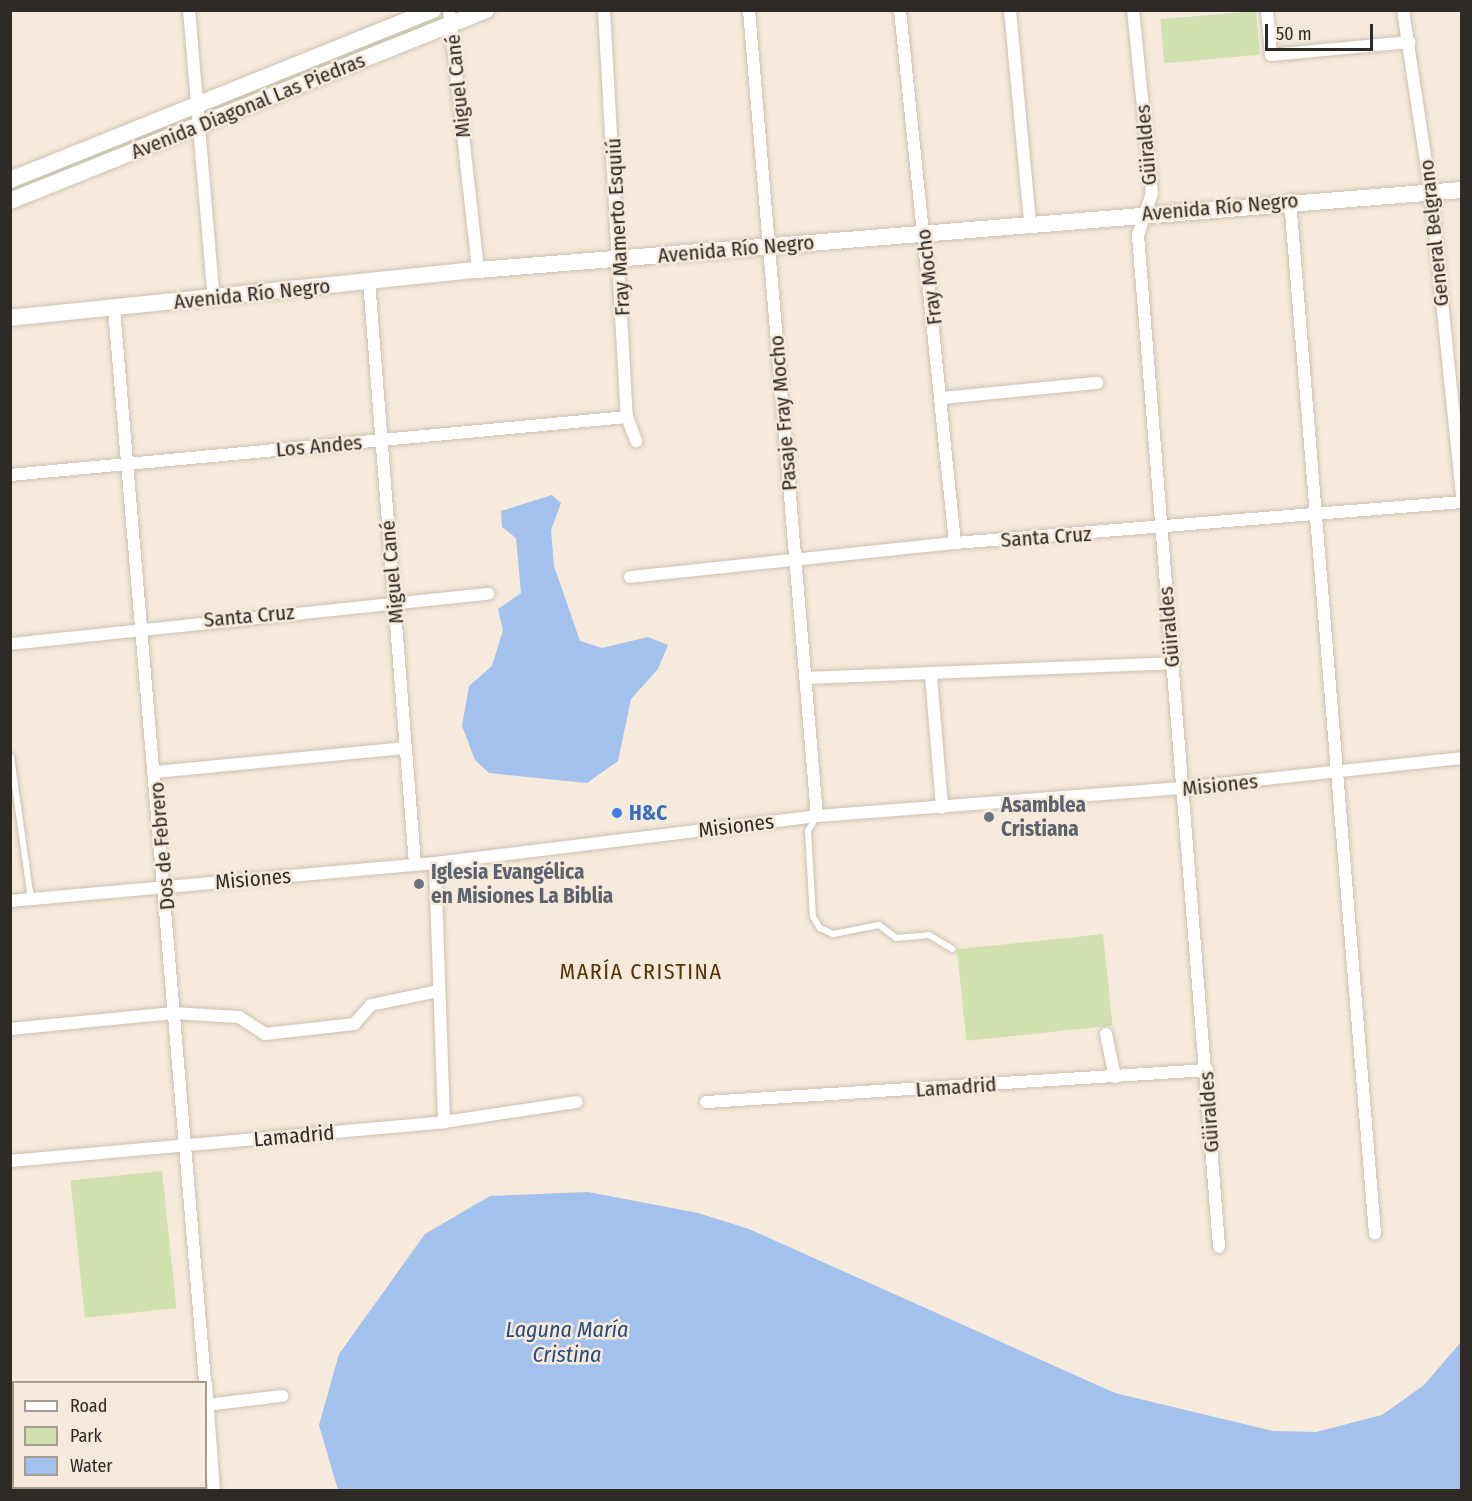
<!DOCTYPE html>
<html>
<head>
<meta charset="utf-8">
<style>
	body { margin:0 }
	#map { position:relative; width:1472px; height:1501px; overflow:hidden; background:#f5eadb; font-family:"Fira Sans Condensed",sans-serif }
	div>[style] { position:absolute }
	.green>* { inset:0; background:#d0e1af; transform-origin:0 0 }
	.water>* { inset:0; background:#a3c1ed }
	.roads { filter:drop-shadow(0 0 2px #cbc1b2) drop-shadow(0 0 2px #cbc1b2) }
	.lane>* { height:6px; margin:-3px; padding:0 3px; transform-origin:3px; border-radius:3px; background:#fff }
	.street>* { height:12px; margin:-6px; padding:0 6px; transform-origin:6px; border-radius:6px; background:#fff }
	.secondary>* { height:16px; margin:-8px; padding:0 8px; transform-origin:8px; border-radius:8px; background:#fff }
	.dots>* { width:16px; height:16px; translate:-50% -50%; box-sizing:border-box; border:3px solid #f5eadb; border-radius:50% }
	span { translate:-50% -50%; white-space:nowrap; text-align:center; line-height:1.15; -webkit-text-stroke:5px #f5eadb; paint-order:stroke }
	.street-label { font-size:21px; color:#2e2a25 }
	.worship-label { font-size:21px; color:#5b616d; font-weight:700 }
	.left { translate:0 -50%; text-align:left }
	.shop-label { font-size:21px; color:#366cbe; font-weight:700 }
	.neighbourhood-label { font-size:22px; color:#573100; letter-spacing:1.5px }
	.water-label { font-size:22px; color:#254a7f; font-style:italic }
	.frame { position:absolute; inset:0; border:12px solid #2e2a25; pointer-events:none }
	.legend { position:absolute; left:12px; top:1381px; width:195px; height:108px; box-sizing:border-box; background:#f5eadb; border:2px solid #a59d92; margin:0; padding:8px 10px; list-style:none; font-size:18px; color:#2e2a25 }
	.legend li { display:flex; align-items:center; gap:12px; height:30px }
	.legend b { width:30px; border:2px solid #a59d92 }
	.scale { position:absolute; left:1265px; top:24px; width:108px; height:27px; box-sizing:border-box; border:3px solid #2e2a25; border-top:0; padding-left:8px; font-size:18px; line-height:21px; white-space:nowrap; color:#2e2a25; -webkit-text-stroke:4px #f5eadb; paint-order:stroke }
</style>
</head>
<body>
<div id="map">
	<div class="green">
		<div style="left:1256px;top:11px;width:44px;height:96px;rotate:85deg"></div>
		<div style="clip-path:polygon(439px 17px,441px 23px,207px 111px,205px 106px)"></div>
		<div style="clip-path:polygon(179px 118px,181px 123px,11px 191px,11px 186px)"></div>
		<div style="left:1103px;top:934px;width:92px;height:147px;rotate:84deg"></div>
		<div style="left:162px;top:1171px;width:138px;height:92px;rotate:84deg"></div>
	</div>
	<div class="water">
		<div style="clip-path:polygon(552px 495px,561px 503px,551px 530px,554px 566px,580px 641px,602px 648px,648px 637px,668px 645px,658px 669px,631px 699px,618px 761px,587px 783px,489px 773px,475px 760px,462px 726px,469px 686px,492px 666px,503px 630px,498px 609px,521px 593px,516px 538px,502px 527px,501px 511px)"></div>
		<div style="clip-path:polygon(588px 1192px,698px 1213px,749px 1229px,1115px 1393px,1273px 1431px,1316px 1432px,1382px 1415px,1424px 1385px,1461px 1342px,1461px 1490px,338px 1490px,319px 1425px,339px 1354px,425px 1234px,490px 1196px)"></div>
	</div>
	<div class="roads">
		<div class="lane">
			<div style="left:11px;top:757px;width:144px;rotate:82deg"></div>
			<div style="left:817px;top:816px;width:17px;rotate:121deg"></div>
			<div style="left:808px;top:831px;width:86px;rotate:86.7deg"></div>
			<div style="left:813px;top:917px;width:13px;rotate:58deg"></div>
			<div style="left:820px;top:928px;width:14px;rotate:25deg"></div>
			<div style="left:833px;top:934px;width:47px;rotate:-11.1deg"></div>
			<div style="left:879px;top:925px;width:21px;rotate:37deg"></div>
			<div style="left:896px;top:938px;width:33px;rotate:-5deg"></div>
			<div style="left:929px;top:935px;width:27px;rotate:31deg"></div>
		</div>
		<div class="street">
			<div style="left:189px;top:10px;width:291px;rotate:85.1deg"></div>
			<div style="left:449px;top:10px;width:262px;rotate:83.6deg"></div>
			<div style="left:604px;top:10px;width:408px;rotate:86.8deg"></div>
			<div style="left:627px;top:417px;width:26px;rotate:69deg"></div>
			<div style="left:749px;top:10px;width:809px;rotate:85.18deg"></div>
			<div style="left:900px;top:10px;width:536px;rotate:84.11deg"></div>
			<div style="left:1010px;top:10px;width:212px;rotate:84.6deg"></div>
			<div style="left:1133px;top:10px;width:184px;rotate:84.1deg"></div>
			<div style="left:1152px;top:193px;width:44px;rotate:108.4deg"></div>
			<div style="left:1138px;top:235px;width:1015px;rotate:85.42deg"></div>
			<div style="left:1267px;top:10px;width:45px;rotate:84.9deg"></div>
			<div style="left:1271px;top:55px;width:139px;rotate:-5.4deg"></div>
			<div style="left:1403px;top:10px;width:187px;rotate:81.4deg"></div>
			<div style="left:1431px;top:195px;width:300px;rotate:84.1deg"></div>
			<div style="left:1290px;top:200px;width:1037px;rotate:85.3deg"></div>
			<div style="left:369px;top:281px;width:585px;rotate:85.49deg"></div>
			<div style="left:114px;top:309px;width:1077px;rotate:85.15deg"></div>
			<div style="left:943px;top:398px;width:155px;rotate:-5.6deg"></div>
			<div style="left:10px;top:475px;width:620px;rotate:-5.37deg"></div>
			<div style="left:630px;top:577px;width:327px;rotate:-6deg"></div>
			<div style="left:955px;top:543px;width:509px;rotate:-4.62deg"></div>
			<div style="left:10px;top:644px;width:481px;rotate:-6deg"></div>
			<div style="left:931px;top:676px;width:132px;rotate:85.2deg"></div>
			<div style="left:806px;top:678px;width:366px;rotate:-2.3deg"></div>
			<div style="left:156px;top:772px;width:251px;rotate:-5.5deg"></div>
			<div style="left:435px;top:863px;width:259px;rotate:88deg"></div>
			<div style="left:10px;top:901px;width:427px;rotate:-5.1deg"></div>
			<div style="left:435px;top:863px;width:385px;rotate:-7deg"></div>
			<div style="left:817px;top:816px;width:366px;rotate:-4.4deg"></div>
			<div style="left:1182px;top:788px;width:282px;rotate:-6.1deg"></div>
			<div style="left:10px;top:1029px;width:164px;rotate:-5.6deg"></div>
			<div style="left:173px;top:1013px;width:66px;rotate:3.5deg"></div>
			<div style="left:239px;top:1017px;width:31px;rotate:33deg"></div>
			<div style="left:265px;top:1034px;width:90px;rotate:-6.4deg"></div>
			<div style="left:354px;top:1024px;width:25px;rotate:-48deg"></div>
			<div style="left:371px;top:1005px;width:68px;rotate:-11.8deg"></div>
			<div style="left:1106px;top:1034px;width:44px;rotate:78.2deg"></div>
			<div style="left:706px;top:1102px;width:502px;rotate:-3.65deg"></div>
			<div style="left:10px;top:1161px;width:436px;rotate:-5.1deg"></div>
			<div style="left:444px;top:1122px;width:134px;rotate:-8.6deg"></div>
			<div style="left:206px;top:1384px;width:106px;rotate:85.7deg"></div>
			<div style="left:206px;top:1405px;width:77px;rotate:-6.8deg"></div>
			<div style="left:10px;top:1421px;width:4px"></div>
		</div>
		<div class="secondary">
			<div style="left:10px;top:180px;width:456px;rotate:-21.9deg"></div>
			<div style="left:10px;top:201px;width:513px;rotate:-21.86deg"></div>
			<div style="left:10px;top:318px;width:470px;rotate:-5.9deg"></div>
			<div style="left:478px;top:270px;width:987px;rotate:-4.65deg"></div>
		</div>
	</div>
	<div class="dots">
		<div style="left:617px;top:813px;background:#3f7fe0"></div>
		<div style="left:989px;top:817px;background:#6b7280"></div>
		<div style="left:419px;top:884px;background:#6b7280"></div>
	</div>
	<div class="street-label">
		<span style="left:458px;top:86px;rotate:-96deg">Miguel Cané</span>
		<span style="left:248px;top:106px;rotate:-22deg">Avenida Diagonal Las Piedras</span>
		<span style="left:1146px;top:145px;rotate:-95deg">Güiraldes</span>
		<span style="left:1220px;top:207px;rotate:-5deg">Avenida Río Negro</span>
		<span style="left:618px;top:227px;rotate:-93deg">Fray Mamerto Esquiú</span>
		<span style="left:1434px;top:233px;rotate:-96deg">General Belgrano</span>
		<span style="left:736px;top:249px;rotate:-5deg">Avenida Río Negro</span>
		<span style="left:929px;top:277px;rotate:-97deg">Fray Mocho</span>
		<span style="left:252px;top:294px;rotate:-6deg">Avenida Río Negro</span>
		<span style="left:783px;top:413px;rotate:-95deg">Pasaje Fray Mocho</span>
		<span style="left:319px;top:446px;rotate:-5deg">Los Andes</span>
		<span style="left:1046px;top:537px;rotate:-4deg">Santa Cruz</span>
		<span style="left:392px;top:572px;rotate:-95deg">Miguel Cané</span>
		<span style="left:249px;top:616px;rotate:-5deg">Santa Cruz</span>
		<span style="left:1169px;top:627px;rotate:-95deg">Güiraldes</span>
		<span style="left:1220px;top:785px;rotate:-6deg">Misiones</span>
		<span style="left:736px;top:826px;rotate:-7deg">Misiones</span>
		<span style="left:162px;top:846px;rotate:-95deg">Dos de Febrero</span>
		<span style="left:253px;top:879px;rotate:-5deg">Misiones</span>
		<span style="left:956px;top:1087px;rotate:-4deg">Lamadrid</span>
		<span style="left:1209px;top:1112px;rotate:-94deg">Güiraldes</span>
		<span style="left:294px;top:1136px;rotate:-5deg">Lamadrid</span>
	</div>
	<div class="worship-label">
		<span class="left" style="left:1001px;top:817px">Asamblea<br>Cristiana</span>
		<span class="left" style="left:431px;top:884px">Iglesia Evangélica<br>en Misiones La Biblia</span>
	</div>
	<div class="shop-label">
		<span class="left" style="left:629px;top:813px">H&amp;C</span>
	</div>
	<div class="neighbourhood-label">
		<span style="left:641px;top:972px">MARÍA CRISTINA</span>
	</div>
	<div class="water-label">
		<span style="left:567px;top:1342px">Laguna María<br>Cristina</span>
	</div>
	<div class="frame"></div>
	<ul class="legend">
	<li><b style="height:8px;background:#fff"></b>Road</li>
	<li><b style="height:16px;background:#d0e1af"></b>Park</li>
	<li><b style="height:16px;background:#a3c1ed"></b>Water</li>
	</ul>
	<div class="scale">50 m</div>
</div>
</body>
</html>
